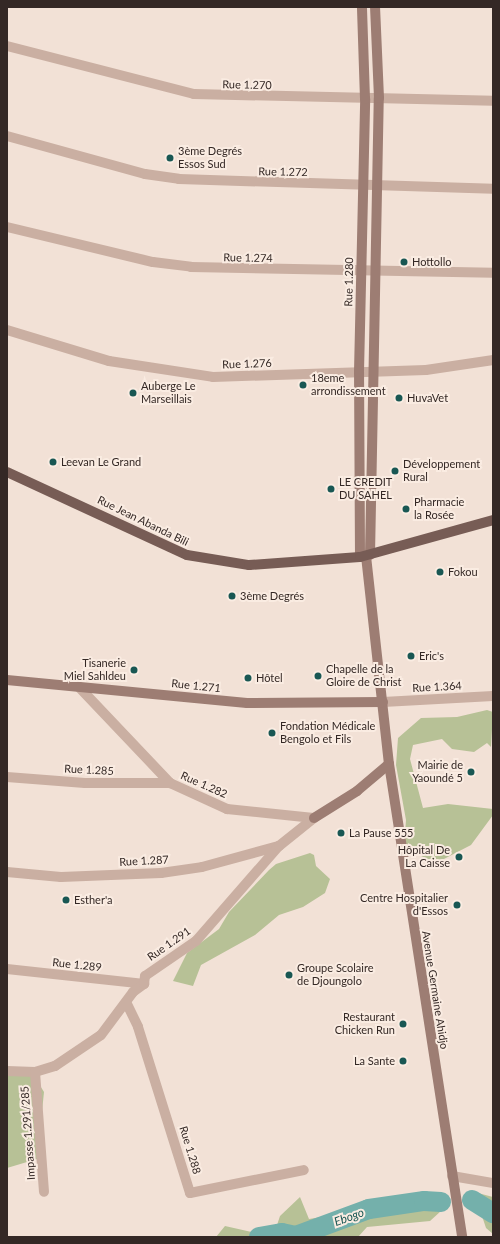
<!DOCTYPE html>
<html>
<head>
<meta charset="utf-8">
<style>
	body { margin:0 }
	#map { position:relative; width:500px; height:1244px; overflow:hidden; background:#f2e1d6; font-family:Lato,sans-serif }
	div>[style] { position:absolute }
	.green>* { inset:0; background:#b7c196 }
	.river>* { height:20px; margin:-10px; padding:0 10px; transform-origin:10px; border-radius:10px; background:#74b0ab }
	.street>* { height:10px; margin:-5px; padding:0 5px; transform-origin:5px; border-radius:5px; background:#caafa2 }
	.secondary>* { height:10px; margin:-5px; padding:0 5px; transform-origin:5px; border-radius:5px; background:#9d7d73 }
	.primary>* { height:10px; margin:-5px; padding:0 5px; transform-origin:5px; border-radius:5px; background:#775c55 }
	.dots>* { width:11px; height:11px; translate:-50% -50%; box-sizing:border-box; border:2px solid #faece2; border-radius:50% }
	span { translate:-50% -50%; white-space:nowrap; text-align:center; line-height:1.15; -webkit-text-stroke:4px #faece2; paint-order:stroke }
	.street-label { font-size:11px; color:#342825 }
	.poi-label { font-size:11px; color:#342825 }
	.left { translate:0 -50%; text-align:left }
	.right { translate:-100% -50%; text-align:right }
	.water-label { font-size:12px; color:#195753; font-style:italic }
	.frame { position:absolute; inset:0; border:8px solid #342825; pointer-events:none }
</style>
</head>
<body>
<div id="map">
	<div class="green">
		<div style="clip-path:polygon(487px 710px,493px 712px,491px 747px,487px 743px,474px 752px,452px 749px,442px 739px,413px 745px,410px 759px,423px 808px,448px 804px,493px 809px,493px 815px,471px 845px,442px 860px,427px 859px,404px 847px,406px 820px,396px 765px,398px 738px,421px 718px,457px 717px)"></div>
		<div style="clip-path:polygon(310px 853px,314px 855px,316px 866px,330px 879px,325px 893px,303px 907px,279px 915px,255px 935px,201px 965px,193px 986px,173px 981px,187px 953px,219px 929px,229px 912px,269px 870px,276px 864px)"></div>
		<div style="clip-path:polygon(7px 1071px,34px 1076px,44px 1092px,37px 1159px,7px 1168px)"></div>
		<div style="clip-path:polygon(474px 1192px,493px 1197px,493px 1234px,486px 1228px)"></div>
		<div style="clip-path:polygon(300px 1197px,309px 1219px,377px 1208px,412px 1198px,441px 1211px,430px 1221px,367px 1227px,358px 1237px,216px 1237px,225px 1226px,256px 1233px,277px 1225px,280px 1216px)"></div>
	</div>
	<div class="river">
		<div style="left:472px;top:1200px;width:25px;rotate:32deg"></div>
		<div style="left:259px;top:1237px;width:23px;rotate:-10deg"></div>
		<div style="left:282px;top:1233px;width:14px;rotate:12deg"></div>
		<div style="left:296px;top:1236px;width:78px;rotate:-20.3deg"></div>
		<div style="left:369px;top:1209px;width:56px;rotate:-8.3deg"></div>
		<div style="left:424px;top:1201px;width:17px;rotate:3deg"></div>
	</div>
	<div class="street">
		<div style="left:7px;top:46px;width:193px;rotate:14.4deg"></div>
		<div style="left:194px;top:94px;width:299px;rotate:1.3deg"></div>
		<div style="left:7px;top:136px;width:143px;rotate:15.4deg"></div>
		<div style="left:145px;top:174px;width:34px;rotate:8deg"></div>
		<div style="left:179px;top:179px;width:314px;rotate:1.8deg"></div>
		<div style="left:7px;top:227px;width:150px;rotate:13.5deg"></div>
		<div style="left:153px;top:262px;width:38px;rotate:7deg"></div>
		<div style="left:191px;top:267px;width:302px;rotate:1.1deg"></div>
		<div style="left:7px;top:330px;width:107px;rotate:16.9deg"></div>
		<div style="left:109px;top:361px;width:105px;rotate:8.7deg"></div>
		<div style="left:213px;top:377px;width:213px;rotate:-1.9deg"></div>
		<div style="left:426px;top:370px;width:68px;rotate:-8.5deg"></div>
		<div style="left:78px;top:686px;width:134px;rotate:46.5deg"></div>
		<div style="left:170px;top:783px;width:63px;rotate:24.5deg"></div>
		<div style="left:227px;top:809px;width:87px;rotate:5.9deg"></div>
		<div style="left:383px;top:702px;width:110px;rotate:-3.1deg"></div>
		<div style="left:7px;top:777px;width:78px;rotate:4.4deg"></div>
		<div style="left:85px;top:783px;width:85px"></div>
		<div style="left:7px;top:872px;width:54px;rotate:5.3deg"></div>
		<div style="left:61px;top:877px;width:100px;rotate:-2.3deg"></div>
		<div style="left:161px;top:873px;width:41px;rotate:-8.3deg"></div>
		<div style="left:202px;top:867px;width:80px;rotate:-15.3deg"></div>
		<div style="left:7px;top:969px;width:138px;rotate:6.2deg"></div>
		<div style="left:127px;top:1004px;width:25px;rotate:64deg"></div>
		<div style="left:138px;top:1027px;width:174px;rotate:72.6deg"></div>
		<div style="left:190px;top:1193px;width:116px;rotate:-11.4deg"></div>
		<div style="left:7px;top:1071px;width:28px;rotate:2deg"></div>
		<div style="left:35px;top:1072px;width:21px;rotate:-17deg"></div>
		<div style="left:55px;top:1066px;width:55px;rotate:-34deg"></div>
		<div style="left:101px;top:1035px;width:54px;rotate:-53.3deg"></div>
		<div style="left:133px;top:992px;width:14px;rotate:-36deg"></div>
		<div style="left:144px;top:984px;width:8px;rotate:-83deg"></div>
		<div style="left:145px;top:976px;width:62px;rotate:-34.5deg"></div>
		<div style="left:196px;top:941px;width:126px;rotate:-48.9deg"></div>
		<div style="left:279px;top:846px;width:45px;rotate:-38.7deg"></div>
		<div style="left:35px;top:1072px;width:120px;rotate:85.7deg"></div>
		<div style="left:452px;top:1176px;width:42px;rotate:9.7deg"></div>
	</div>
	<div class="secondary">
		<div style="left:370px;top:555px;width:457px;rotate:-88.9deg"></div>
		<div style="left:379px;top:98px;width:91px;rotate:-92.5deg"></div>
		<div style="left:366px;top:556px;width:209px;rotate:83.7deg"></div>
		<div style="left:389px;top:764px;width:479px;rotate:81.2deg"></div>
		<div style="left:360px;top:557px;width:185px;rotate:-90.3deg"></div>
		<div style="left:359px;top:372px;width:273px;rotate:-88.7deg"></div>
		<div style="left:365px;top:99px;width:92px;rotate:-91.9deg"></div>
		<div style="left:7px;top:680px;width:241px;rotate:5.5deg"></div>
		<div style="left:247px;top:703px;width:136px;rotate:-0.4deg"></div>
		<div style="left:314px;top:818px;width:51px;rotate:-32.1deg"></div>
		<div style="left:357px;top:791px;width:42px;rotate:-40.2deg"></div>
	</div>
	<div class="primary">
		<div style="left:7px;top:472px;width:198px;rotate:24.8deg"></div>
		<div style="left:187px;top:555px;width:63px;rotate:9.2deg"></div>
		<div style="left:249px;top:565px;width:111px;rotate:-4.1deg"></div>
		<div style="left:360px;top:557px;width:138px;rotate:-15.5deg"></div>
	</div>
	<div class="dots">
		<div style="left:170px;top:158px;background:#195753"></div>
		<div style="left:404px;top:262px;background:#195753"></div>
		<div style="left:303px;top:385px;background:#195753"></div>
		<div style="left:133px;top:393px;background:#195753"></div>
		<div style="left:399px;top:398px;background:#195753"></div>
		<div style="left:53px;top:462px;background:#195753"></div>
		<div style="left:395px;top:471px;background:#195753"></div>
		<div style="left:331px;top:489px;background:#195753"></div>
		<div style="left:406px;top:509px;background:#195753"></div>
		<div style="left:440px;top:572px;background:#195753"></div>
		<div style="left:232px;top:596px;background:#195753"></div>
		<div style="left:411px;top:656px;background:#195753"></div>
		<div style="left:134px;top:670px;background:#195753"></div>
		<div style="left:318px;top:676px;background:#195753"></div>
		<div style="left:248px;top:678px;background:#195753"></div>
		<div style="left:272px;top:733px;background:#195753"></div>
		<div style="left:471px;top:772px;background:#195753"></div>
		<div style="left:341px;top:833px;background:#195753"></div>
		<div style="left:459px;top:857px;background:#195753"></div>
		<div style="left:66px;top:900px;background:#195753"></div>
		<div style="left:457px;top:905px;background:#195753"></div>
		<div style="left:289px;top:975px;background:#195753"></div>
		<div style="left:403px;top:1024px;background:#195753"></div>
		<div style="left:403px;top:1061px;background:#195753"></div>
	</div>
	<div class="street-label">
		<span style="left:247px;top:85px;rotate:1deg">Rue 1.270</span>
		<span style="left:283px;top:172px;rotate:1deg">Rue 1.272</span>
		<span style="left:248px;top:258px;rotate:1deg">Rue 1.274</span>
		<span style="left:349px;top:282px;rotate:-89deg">Rue 1.280</span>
		<span style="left:247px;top:364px;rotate:-2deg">Rue 1.276</span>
		<span style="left:143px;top:521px;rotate:26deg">Rue Jean Abanda Bili</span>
		<span style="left:196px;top:686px;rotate:6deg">Rue 1.271</span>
		<span style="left:437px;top:687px;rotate:-3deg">Rue 1.364</span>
		<span style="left:89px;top:770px;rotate:3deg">Rue 1.285</span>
		<span style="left:204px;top:785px;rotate:24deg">Rue 1.282</span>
		<span style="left:144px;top:861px;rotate:-3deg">Rue 1.287</span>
		<span style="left:169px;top:944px;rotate:-35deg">Rue 1.291</span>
		<span style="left:77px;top:965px;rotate:6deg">Rue 1.289</span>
		<span style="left:435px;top:990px;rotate:81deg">Avenue Germaine Ahidjo</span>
		<span style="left:28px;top:1133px;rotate:-94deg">Impasse 1.291/285</span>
		<span style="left:190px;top:1150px;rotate:73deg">Rue 1.288</span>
	</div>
	<div class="poi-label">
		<span class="left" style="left:178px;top:158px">3ème Degrés<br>Essos Sud</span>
		<span class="left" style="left:412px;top:262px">Hottollo</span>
		<span class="left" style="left:311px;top:385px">18eme<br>arrondissement</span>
		<span class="left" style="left:141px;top:393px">Auberge Le<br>Marseillais</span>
		<span class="left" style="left:407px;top:398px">HuvaVet</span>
		<span class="left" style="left:61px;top:462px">Leevan Le Grand</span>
		<span class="left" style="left:403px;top:471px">Développement<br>Rural</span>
		<span class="left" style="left:339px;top:489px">LE CREDIT<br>DU SAHEL</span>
		<span class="left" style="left:414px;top:509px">Pharmacie<br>la Rosée</span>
		<span class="left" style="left:448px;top:572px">Fokou</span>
		<span class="left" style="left:240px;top:596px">3ème Degrés</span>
		<span class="left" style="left:419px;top:656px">Eric's</span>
		<span class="right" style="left:126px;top:670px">Tisanerie<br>Miel Sahldeu</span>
		<span class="left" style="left:326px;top:676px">Chapelle de la<br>Gloire de Christ</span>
		<span class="left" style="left:256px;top:678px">Hôtel</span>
		<span class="left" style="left:280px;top:733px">Fondation Médicale<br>Bengolo et Fils</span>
		<span class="right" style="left:463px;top:772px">Mairie de<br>Yaoundé 5</span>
		<span class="left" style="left:349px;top:833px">La Pause 555</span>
		<span class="right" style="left:450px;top:857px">Hôpital De<br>La Caisse</span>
		<span class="right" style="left:448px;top:905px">Centre Hospitalier<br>d'Essos</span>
		<span class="left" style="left:74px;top:900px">Esther'a</span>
		<span class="left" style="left:297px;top:975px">Groupe Scolaire<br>de Djoungolo</span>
		<span class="right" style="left:395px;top:1024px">Restaurant<br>Chicken Run</span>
		<span class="right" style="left:395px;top:1061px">La Sante</span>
	</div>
	<div class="water-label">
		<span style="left:349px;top:1217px;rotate:-20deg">Ebogo</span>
	</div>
	<div class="frame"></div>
</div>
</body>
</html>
